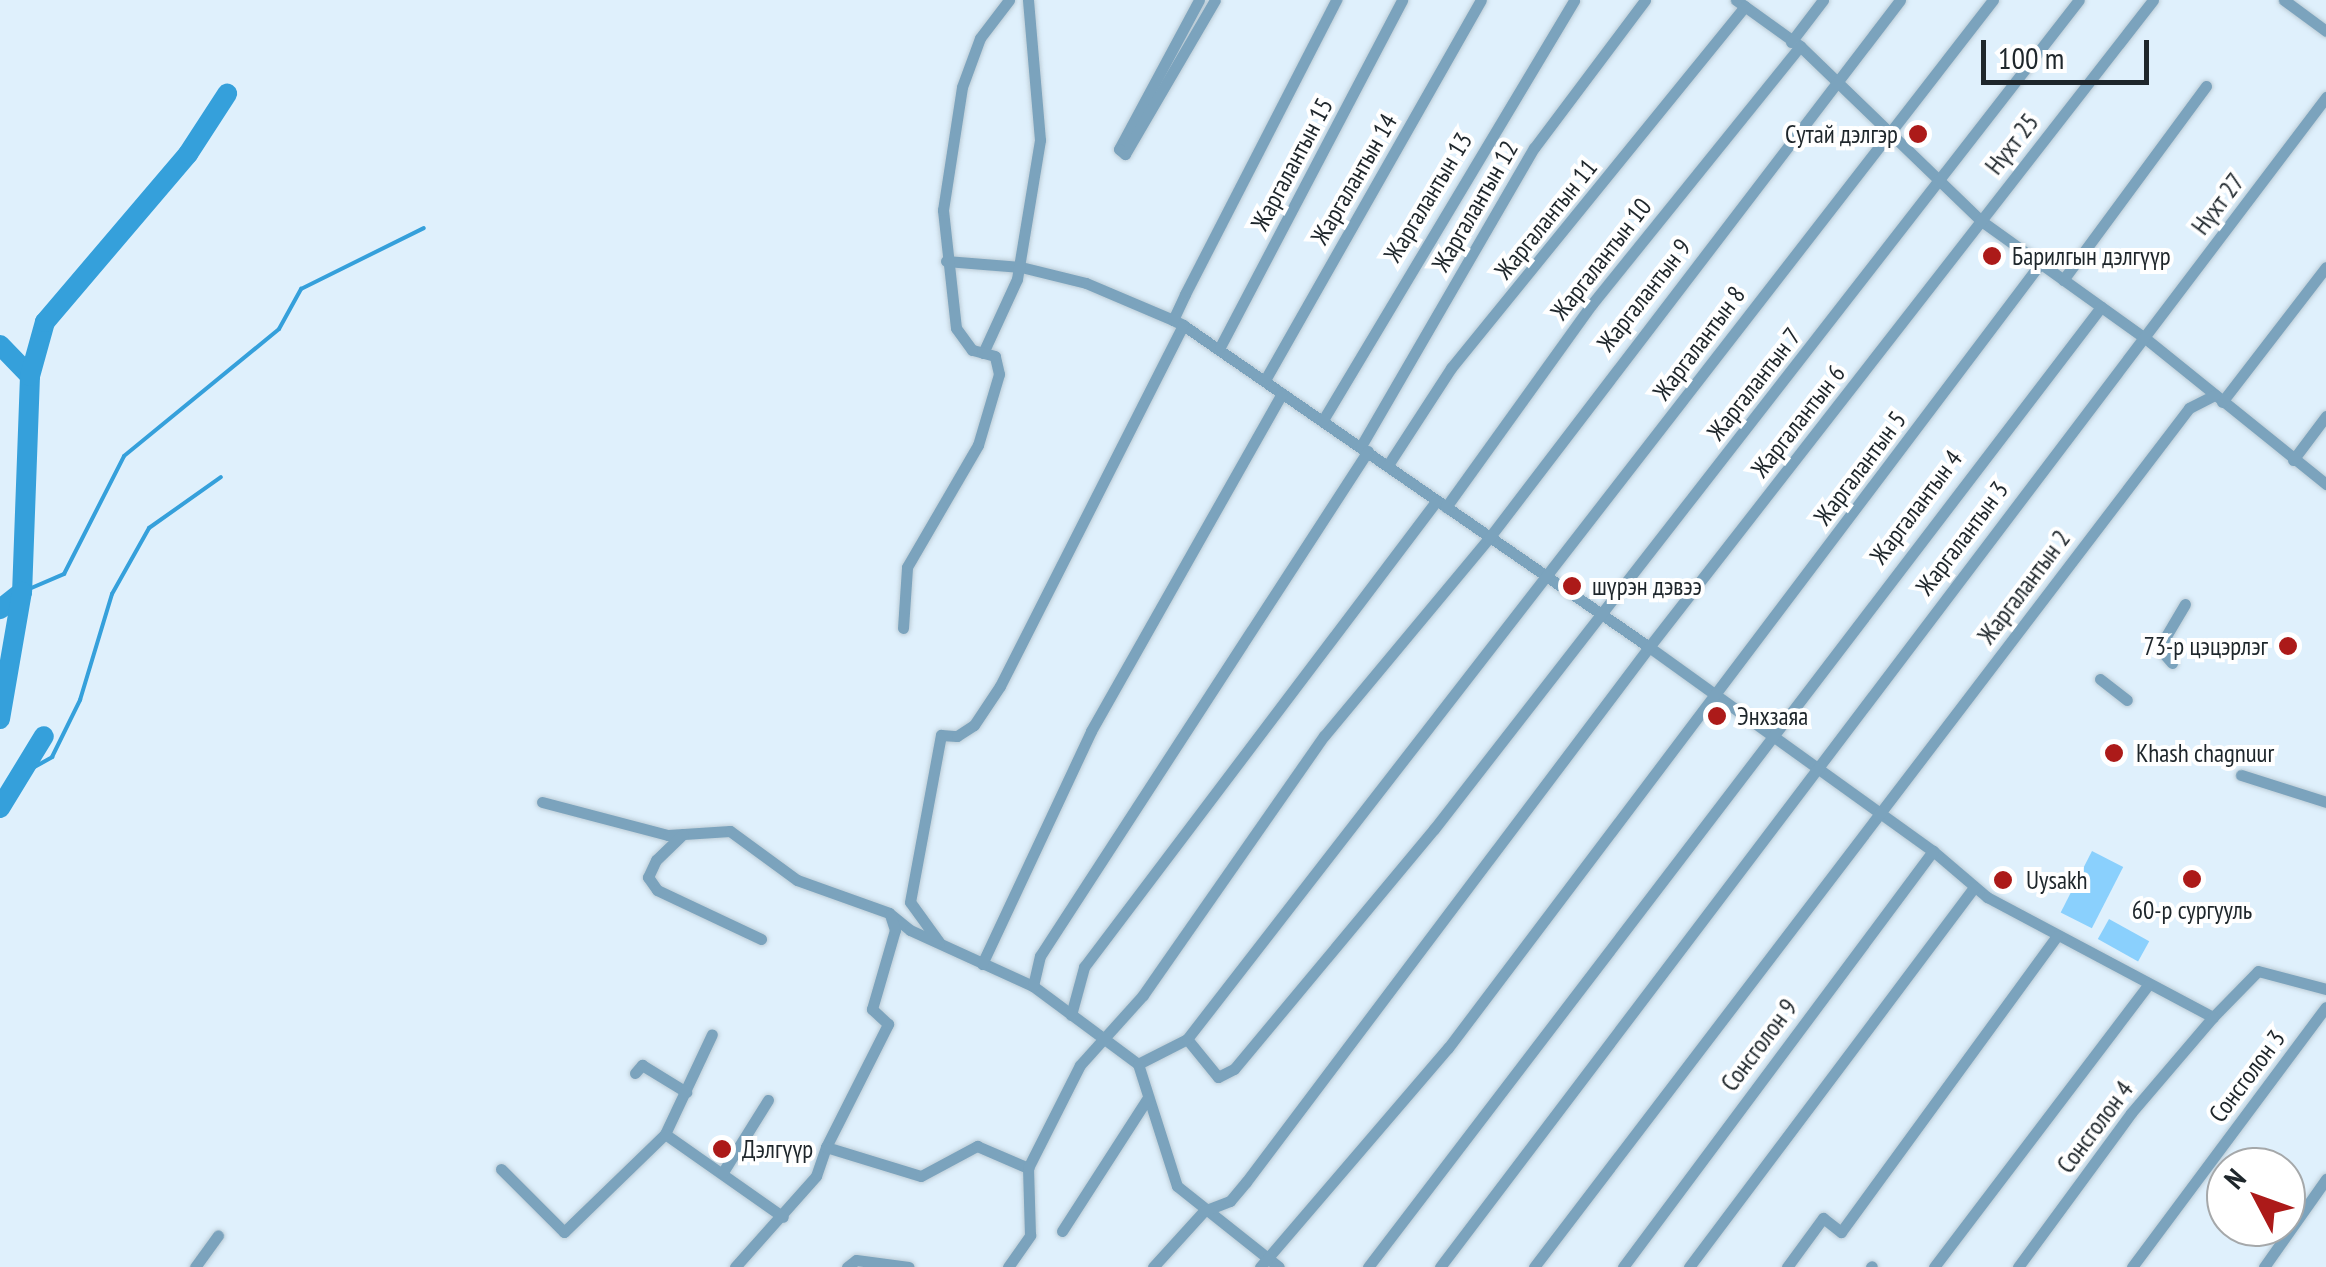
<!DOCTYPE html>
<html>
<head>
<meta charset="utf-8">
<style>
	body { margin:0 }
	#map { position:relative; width:2326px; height:1267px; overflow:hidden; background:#dff0fc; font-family:"PT Sans Narrow",sans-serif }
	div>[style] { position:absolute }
	.green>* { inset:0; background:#8ad0fd; transform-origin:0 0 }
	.stream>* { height:4px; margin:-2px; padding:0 2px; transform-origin:2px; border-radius:2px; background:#35a0db }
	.river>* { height:20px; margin:-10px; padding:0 10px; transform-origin:10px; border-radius:10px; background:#35a0db }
	.roads { filter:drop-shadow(0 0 2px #bcccd6) drop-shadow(0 0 2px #bcccd6) }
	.street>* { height:11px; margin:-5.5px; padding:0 5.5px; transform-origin:5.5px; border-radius:5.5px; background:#7ba3bd }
	.dots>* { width:28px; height:28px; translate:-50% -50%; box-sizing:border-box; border:5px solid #fff; border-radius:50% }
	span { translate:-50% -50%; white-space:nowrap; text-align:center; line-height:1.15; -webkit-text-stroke:8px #fff; paint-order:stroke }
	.poi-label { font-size:25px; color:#1e262b }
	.right { translate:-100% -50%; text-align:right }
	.left { translate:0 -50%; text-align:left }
	.street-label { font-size:25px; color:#1e262b }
	.north { position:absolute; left:2206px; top:1147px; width:100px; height:100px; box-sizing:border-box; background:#fff; border:2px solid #a5a8aa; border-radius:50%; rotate:311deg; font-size:28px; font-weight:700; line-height:40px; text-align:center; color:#1e262b }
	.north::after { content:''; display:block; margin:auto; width:35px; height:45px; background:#ac1a19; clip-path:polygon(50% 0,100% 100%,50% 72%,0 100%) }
	.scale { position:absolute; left:1981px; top:40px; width:168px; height:45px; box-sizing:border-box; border:5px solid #1e262b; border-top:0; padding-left:12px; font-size:30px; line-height:35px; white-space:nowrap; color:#1e262b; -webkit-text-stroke:8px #fff; paint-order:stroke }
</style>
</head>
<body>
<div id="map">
	<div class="green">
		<div style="left:2092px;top:851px;width:35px;height:69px;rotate:27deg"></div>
		<div style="left:2109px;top:919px;width:46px;height:23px;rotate:29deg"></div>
	</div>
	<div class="stream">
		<div style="left:22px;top:592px;width:46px;rotate:-23.2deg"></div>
		<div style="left:64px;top:574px;width:132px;rotate:-63deg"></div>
		<div style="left:124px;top:456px;width:200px;rotate:-39.3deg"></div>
		<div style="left:279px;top:329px;width:46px;rotate:-61.2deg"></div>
		<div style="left:301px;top:289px;width:137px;rotate:-26.4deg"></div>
		<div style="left:20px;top:775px;width:37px;rotate:-29deg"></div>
		<div style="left:52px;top:757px;width:64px;rotate:-63.8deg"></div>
		<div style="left:80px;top:700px;width:111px;rotate:-73.2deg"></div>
		<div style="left:112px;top:594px;width:76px;rotate:-60.7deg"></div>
		<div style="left:149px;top:528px;width:88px;rotate:-35.3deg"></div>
	</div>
	<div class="river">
		<div style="left:0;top:345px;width:43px;rotate:45.9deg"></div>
		<div style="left:30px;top:376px;width:216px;rotate:92.1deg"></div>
		<div style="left:22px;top:592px;width:28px;rotate:142deg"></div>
		<div style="left:30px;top:376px;width:56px;rotate:-74.5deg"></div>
		<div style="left:45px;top:322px;width:221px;rotate:-49.6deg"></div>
		<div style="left:188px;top:154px;width:72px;rotate:-57deg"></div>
		<div style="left:0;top:719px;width:129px;rotate:-80.2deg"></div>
		<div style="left:0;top:808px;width:84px;rotate:-58.6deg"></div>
	</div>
	<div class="roads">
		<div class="street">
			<div style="left:1199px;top:0;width:169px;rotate:118.2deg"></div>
			<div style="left:1119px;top:149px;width:8px;rotate:40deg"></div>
			<div style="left:1125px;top:154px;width:178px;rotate:-59.7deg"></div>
			<div style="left:1736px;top:0;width:79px;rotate:35.7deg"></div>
			<div style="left:1800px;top:46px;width:250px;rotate:44deg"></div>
			<div style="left:1980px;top:220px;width:203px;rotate:35.6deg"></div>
			<div style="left:2145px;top:338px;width:233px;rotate:38.9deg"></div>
			<div style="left:2284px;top:0;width:52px;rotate:36.4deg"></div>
			<div style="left:1791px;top:42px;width:53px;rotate:-52.7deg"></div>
			<div style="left:946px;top:261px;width:75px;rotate:4.6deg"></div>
			<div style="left:1021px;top:267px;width:67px;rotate:13.8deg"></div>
			<div style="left:1086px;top:283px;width:95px;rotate:23deg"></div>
			<div style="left:2063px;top:280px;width:241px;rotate:-53.6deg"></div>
			<div style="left:1183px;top:325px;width:566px;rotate:34.64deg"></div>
			<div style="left:1649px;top:647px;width:350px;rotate:35.7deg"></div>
			<div style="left:1933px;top:851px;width:71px;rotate:40.4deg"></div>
			<div style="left:1987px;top:897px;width:256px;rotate:28deg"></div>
			<div style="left:2213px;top:1017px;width:64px;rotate:-45.6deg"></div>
			<div style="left:2258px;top:971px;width:70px;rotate:14.8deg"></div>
			<div style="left:1220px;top:347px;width:392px;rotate:-62.3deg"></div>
			<div style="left:983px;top:353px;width:81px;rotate:-65.3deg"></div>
			<div style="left:1017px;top:279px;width:141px;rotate:-80.6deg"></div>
			<div style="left:1040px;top:140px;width:141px;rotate:-94.9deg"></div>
			<div style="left:1265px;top:380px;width:437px;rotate:-60.4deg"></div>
			<div style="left:2222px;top:402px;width:170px;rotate:-52.4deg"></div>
			<div style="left:1323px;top:420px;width:489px;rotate:-59.1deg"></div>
			<div style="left:1361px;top:446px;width:345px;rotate:-59.9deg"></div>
			<div style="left:1534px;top:148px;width:185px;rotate:-53.1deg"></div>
			<div style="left:2293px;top:460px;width:55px;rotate:-53.1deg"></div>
			<div style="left:1388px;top:465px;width:116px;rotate:-57deg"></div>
			<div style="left:1451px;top:368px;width:466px;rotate:-50.9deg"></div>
			<div style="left:1446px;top:507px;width:250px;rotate:-54.3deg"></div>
			<div style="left:1592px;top:304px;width:331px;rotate:-51.1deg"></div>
			<div style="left:903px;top:628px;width:61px;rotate:-86.2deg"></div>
			<div style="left:907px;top:567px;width:141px;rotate:-59.8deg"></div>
			<div style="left:978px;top:445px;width:74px;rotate:-73.5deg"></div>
			<div style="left:999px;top:374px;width:18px;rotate:-103deg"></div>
			<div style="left:995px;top:356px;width:24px;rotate:-165deg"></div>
			<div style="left:972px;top:350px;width:27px;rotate:-126deg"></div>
			<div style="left:956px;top:328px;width:119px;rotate:-96.3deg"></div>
			<div style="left:943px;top:210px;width:124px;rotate:-81.2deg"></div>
			<div style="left:962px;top:87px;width:52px;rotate:-69.8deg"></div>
			<div style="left:980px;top:38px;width:48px;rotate:-52.7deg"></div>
			<div style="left:2172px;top:663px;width:20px;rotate:-131deg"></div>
			<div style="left:2159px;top:648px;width:51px;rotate:-59.4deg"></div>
			<div style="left:2100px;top:679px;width:34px;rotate:38deg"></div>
			<div style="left:2241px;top:775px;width:89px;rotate:17.6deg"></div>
			<div style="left:542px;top:802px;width:130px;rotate:14.7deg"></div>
			<div style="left:668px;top:835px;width:62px;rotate:-3.7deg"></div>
			<div style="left:730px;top:831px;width:83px;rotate:36.2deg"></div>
			<div style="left:797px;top:880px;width:98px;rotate:19.7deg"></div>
			<div style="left:889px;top:913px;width:27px;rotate:39deg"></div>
			<div style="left:910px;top:930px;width:135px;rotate:24.5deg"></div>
			<div style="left:1033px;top:986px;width:131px;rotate:36.6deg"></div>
			<div style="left:1138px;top:1064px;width:128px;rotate:72.3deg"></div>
			<div style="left:1177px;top:1186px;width:130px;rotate:38.5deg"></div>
			<div style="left:683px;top:834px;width:37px;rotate:136deg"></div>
			<div style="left:656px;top:860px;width:19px;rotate:115deg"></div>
			<div style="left:648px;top:877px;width:16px;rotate:55deg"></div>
			<div style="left:657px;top:890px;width:115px;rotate:25.2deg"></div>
			<div style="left:939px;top:942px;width:49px;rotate:-125.9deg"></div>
			<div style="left:910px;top:902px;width:170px;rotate:-79.5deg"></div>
			<div style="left:941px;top:735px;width:16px;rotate:4deg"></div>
			<div style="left:957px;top:736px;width:20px;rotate:-33deg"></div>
			<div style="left:974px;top:725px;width:47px;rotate:-56.3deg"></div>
			<div style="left:1000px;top:686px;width:405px;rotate:-63.1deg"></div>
			<div style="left:1183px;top:325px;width:11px;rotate:-153deg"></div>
			<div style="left:1173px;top:320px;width:29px;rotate:-65deg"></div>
			<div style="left:1185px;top:294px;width:331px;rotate:-62.8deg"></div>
			<div style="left:982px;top:964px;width:257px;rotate:-64.9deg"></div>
			<div style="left:1091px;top:731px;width:388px;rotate:-60.5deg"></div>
			<div style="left:1033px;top:986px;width:31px;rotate:-77deg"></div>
			<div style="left:1040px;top:956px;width:602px;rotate:-57deg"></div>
			<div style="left:1071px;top:1015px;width:50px;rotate:-74.8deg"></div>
			<div style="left:1084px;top:967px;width:585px;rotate:-52.91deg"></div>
			<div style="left:1187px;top:1039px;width:49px;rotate:50.8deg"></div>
			<div style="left:1218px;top:1077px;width:18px;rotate:-27deg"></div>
			<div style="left:1234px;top:1069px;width:312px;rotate:-50.2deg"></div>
			<div style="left:1434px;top:829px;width:1050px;rotate:-52.12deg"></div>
			<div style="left:1138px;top:1064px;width:55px;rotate:-27deg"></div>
			<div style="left:1187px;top:1039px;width:1315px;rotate:-52.2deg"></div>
			<div style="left:635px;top:1073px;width:11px;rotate:-49deg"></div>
			<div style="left:642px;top:1065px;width:52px;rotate:31.5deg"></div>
			<div style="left:665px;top:1134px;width:110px;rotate:-64.8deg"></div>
			<div style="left:826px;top:1147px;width:138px;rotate:-63.2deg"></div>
			<div style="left:888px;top:1024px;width:22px;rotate:-137deg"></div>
			<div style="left:872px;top:1009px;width:82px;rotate:-73.8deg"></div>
			<div style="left:895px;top:930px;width:16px;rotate:-108deg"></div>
			<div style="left:501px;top:1169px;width:89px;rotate:45deg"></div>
			<div style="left:564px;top:1232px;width:141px;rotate:-44.1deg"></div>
			<div style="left:665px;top:1134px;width:144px;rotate:35.1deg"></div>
			<div style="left:723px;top:1172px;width:85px;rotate:-58deg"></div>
			<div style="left:1062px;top:1231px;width:157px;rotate:-57.2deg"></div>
			<div style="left:195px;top:1267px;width:39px;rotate:-54deg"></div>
			<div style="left:735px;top:1267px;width:122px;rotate:-48.3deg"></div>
			<div style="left:816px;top:1176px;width:31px;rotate:-71deg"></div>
			<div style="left:826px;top:1147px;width:99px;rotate:17deg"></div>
			<div style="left:921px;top:1176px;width:64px;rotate:-28.2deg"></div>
			<div style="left:977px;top:1146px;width:56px;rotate:23.3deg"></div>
			<div style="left:847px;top:1267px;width:11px;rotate:-38deg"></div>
			<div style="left:856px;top:1260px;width:53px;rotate:7.5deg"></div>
			<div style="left:1008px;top:1267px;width:39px;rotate:-55deg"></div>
			<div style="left:1030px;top:1235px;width:67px;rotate:-91.7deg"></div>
			<div style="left:1028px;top:1168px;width:115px;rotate:-63.2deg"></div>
			<div style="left:1080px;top:1065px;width:94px;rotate:-48deg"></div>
			<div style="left:1143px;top:995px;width:316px;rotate:-55.1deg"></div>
			<div style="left:1324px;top:736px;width:258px;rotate:-50.2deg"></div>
			<div style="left:1489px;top:538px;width:677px;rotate:-52.62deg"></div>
			<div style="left:1153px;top:1267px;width:76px;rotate:-47.7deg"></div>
			<div style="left:1204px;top:1211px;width:28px;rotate:-21deg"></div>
			<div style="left:1230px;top:1201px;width:25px;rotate:-50deg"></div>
			<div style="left:1246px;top:1182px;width:670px;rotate:-53.01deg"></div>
			<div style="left:1649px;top:647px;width:820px;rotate:-52.08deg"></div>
			<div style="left:1260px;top:1267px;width:289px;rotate:-49.4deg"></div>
			<div style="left:1448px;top:1048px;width:981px;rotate:-52.95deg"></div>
			<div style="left:1368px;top:1267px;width:1208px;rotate:-52.64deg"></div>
			<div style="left:1440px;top:1267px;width:1468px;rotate:-52.86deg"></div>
			<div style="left:1534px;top:1267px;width:1080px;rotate:-52.67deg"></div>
			<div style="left:2189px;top:408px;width:29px;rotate:-27deg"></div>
			<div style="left:1623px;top:1267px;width:519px;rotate:-53.31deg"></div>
			<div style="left:1689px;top:1267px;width:475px;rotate:-53.1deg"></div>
			<div style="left:1787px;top:1267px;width:61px;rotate:-53.7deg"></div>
			<div style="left:1823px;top:1218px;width:23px;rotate:38deg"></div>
			<div style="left:1841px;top:1232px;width:366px;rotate:-53.9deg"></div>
			<div style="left:1871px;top:1267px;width:1px;rotate:-45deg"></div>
			<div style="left:1934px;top:1267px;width:354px;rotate:-52.8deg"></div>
			<div style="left:2018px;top:1267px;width:191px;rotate:-53.7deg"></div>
			<div style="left:2131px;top:1113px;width:126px;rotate:-49.5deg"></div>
			<div style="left:2132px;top:1267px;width:324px;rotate:-53.3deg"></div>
			<div style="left:2264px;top:1267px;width:108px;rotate:-54.8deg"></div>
		</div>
	</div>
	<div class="dots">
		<div style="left:1918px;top:134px;background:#ac1a19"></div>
		<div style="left:1992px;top:256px;background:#ac1a19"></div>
		<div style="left:1572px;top:586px;background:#ac1a19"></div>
		<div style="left:2288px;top:646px;background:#ac1a19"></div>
		<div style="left:1717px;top:716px;background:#ac1a19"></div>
		<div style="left:2114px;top:753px;background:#ac1a19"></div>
		<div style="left:2192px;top:879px;background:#ac1a19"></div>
		<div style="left:2003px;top:880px;background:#ac1a19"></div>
		<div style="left:722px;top:1149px;background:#ac1a19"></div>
	</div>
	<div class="poi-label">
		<span class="right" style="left:1898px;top:134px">Сутай дэлгэр</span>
		<span class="left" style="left:2012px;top:256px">Барилгын дэлгүүр</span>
		<span class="left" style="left:1592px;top:586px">шүрэн дэвээ</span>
		<span class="right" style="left:2268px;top:646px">73-р цэцэрлэг</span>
		<span class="left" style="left:1737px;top:716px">Энхзаяа</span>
		<span class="left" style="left:2136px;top:753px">Khash chagnuur</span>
		<span class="left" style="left:2026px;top:880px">Uysakh</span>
		<span style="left:2192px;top:910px">60-р сургууль</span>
		<span class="left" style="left:742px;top:1149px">Дэлгүүр</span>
	</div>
	<div class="street-label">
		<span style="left:2012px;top:144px;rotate:-52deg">Нүхт 25</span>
		<span style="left:1292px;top:164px;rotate:-62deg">Жаргалантын 15</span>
		<span style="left:1354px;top:179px;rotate:-60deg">Жаргалантын 14</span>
		<span style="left:1428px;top:197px;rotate:-59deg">Жаргалантын 13</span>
		<span style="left:2218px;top:204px;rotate:-53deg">Нүхт 27</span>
		<span style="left:1475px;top:206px;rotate:-60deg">Жаргалантын 12</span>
		<span style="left:1546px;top:219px;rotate:-51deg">Жаргалантын 11</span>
		<span style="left:1601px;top:259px;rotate:-52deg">Жаргалантын 10</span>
		<span style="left:1644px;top:295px;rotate:-52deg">Жаргалантын 9</span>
		<span style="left:1699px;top:343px;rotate:-53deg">Жаргалантын 8</span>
		<span style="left:1754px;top:384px;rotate:-52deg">Жаргалантын 7</span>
		<span style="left:1798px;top:421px;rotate:-52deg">Жаргалантын 6</span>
		<span style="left:1860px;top:468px;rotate:-53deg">Жаргалантын 5</span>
		<span style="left:1916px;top:507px;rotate:-53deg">Жаргалантын 4</span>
		<span style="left:1962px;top:538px;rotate:-53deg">Жаргалантын 3</span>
		<span style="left:2024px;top:587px;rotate:-53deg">Жаргалантын 2</span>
		<span style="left:1759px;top:1045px;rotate:-53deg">Сонсголон 9</span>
		<span style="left:2247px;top:1076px;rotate:-53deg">Сонсголон 3</span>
		<span style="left:2095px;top:1127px;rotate:-53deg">Сонсголон 4</span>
	</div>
	<div class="north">N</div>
	<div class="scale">100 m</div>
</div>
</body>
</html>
